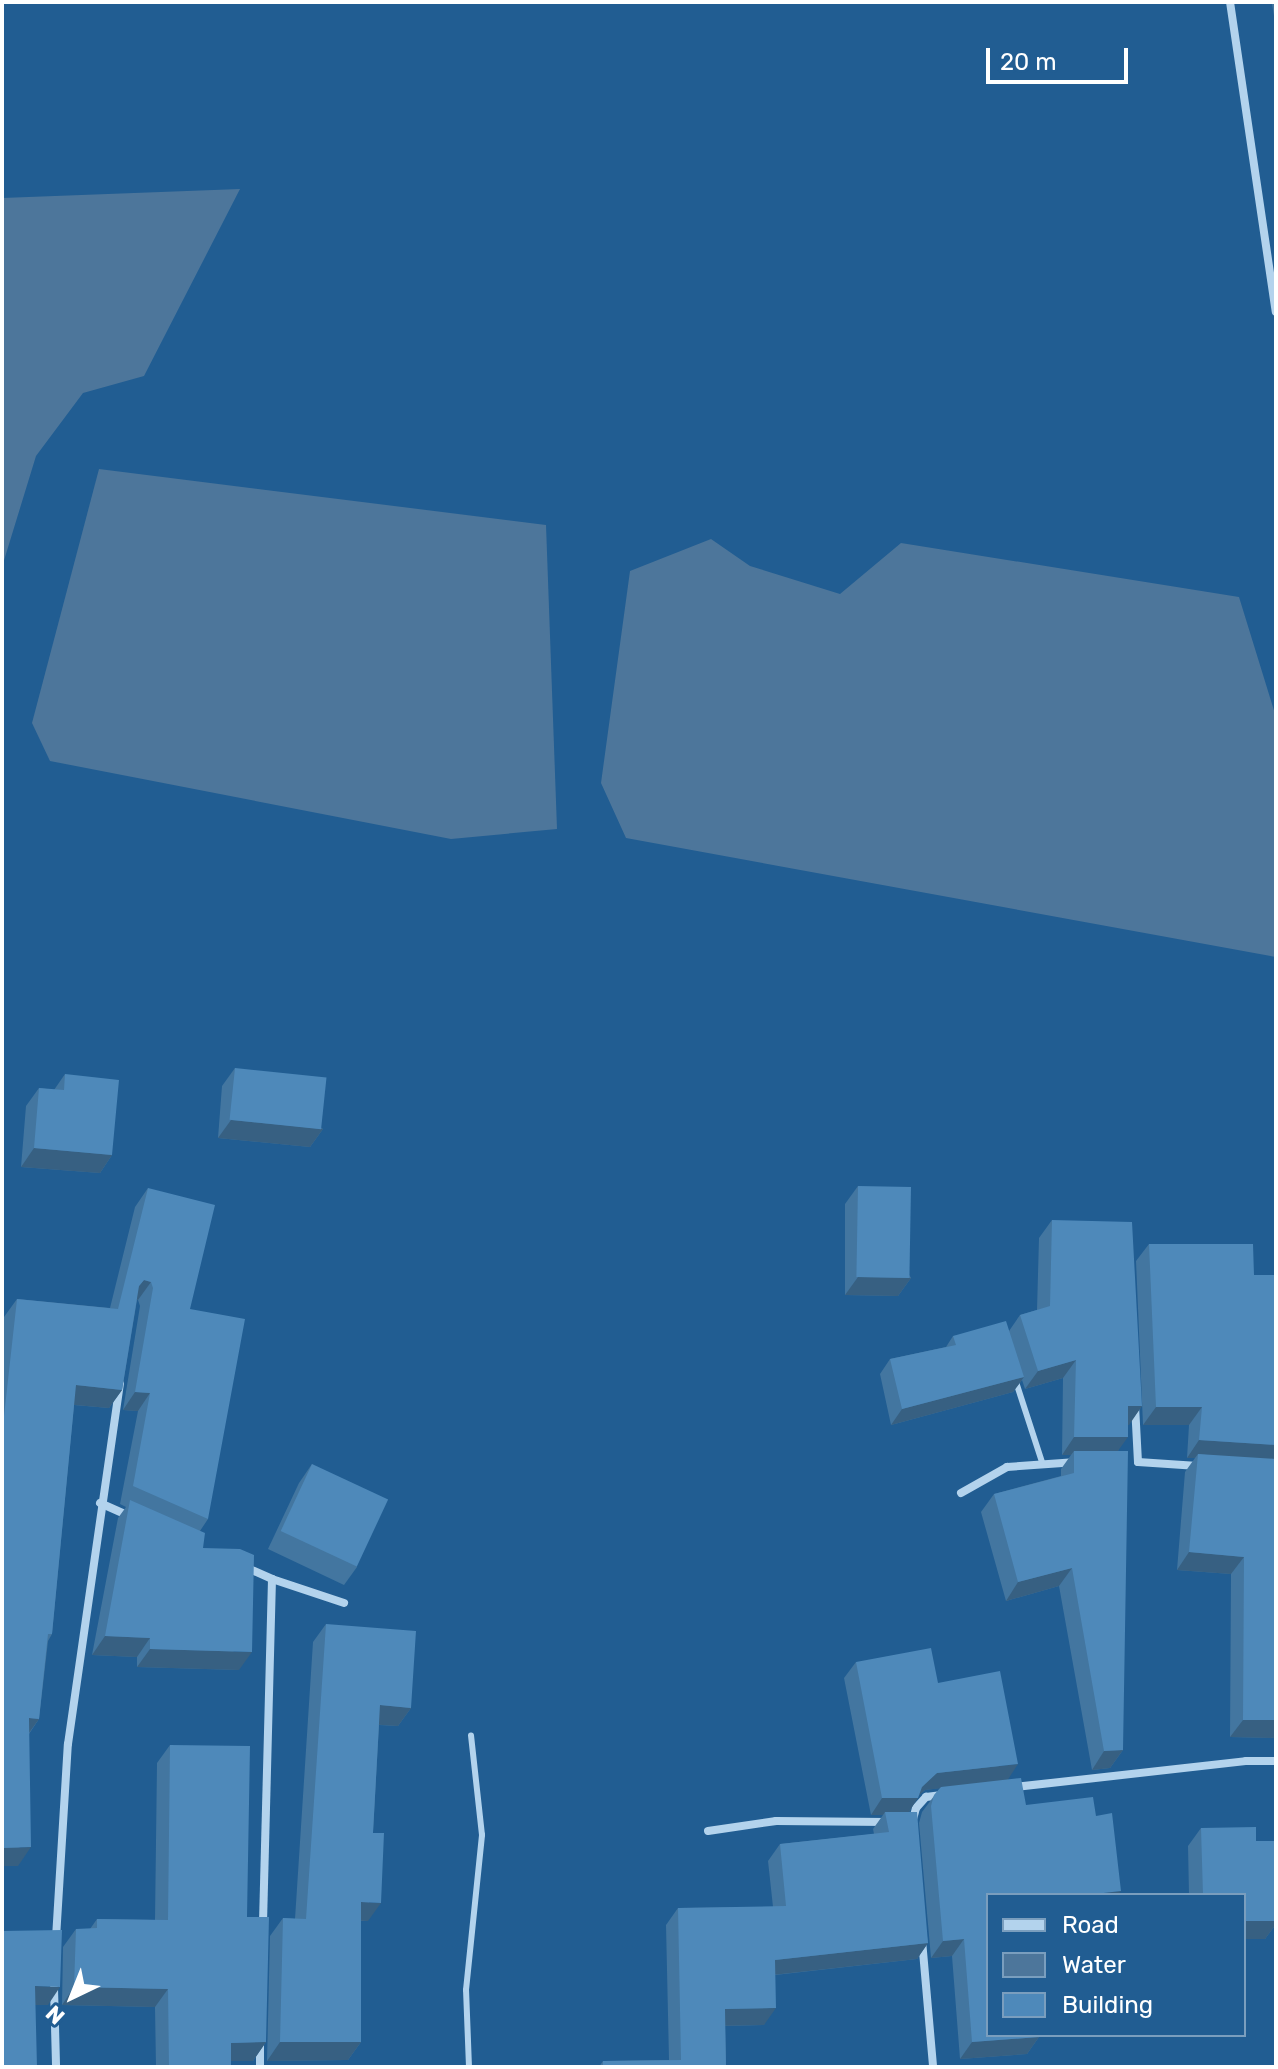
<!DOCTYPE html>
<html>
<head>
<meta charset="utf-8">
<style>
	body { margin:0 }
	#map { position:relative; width:1278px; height:2069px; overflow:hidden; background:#215d92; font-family:Rubik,sans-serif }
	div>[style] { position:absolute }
	.water>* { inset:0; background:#4d769b }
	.service>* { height:6px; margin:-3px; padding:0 3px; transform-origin:3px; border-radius:3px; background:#b3d3ed }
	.minor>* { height:8px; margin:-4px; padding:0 4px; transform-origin:4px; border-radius:4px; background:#b3d3ed }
	.wall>* { inset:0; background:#4376a0 }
	.shaded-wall>* { inset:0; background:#376082 }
	.building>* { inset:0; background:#4e89ba; transform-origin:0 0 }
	span { translate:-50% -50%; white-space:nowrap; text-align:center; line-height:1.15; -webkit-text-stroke:8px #215d92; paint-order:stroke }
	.frame { position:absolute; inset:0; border:4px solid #fff; pointer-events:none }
	.legend { position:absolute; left:986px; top:1893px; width:260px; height:144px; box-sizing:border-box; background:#215d92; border:2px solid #7a9ebe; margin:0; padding:10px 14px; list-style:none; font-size:24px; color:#fff }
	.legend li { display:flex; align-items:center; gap:16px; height:40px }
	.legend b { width:40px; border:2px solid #7a9ebe }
	.north { position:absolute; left:32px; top:1957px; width:80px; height:80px; -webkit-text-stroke:6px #215d92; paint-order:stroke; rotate:223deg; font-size:22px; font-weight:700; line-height:32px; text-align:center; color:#fff }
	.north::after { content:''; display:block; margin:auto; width:28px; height:36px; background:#fff; clip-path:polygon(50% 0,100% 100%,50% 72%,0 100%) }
	.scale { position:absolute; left:986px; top:48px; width:142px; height:36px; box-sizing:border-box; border:4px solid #fff; border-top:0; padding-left:10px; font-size:24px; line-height:28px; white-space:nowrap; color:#fff; -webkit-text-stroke:6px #215d92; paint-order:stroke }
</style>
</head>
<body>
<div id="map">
	<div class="water">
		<div style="clip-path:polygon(240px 189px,144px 376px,83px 393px,36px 456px,2px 567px,2px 198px)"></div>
		<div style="clip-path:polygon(99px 469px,546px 525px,557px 829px,451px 839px,50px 761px,32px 723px)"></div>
		<div style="clip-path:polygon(711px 539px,750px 566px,840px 594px,901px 543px,1239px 597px,1276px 717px,1276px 957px,626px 838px,601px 783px,630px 571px)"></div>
	</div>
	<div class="service">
		<div style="left:1016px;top:1382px;width:84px;rotate:72deg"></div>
		<div style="left:469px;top:2067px;width:77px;rotate:-92.2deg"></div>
		<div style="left:466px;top:1990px;width:156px;rotate:-84.1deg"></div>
		<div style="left:482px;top:1835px;width:100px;rotate:-96.3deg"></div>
	</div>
	<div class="minor">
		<div style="left:1230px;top:2px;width:313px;rotate:81.6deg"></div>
		<div style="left:1135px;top:1405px;width:57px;rotate:87deg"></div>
		<div style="left:1138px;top:1462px;width:60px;rotate:3.8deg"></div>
		<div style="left:961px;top:1493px;width:53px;rotate:-29.5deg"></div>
		<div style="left:1007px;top:1467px;width:70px;rotate:-4.1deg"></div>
		<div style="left:100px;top:1503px;width:32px;rotate:24deg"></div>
		<div style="left:243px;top:1566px;width:32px;rotate:24deg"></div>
		<div style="left:272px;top:1579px;width:347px;rotate:91.5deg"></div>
		<div style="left:272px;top:1579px;width:76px;rotate:18.4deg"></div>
		<div style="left:1015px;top:1787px;width:232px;rotate:-6.4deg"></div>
		<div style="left:1246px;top:1761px;width:30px"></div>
		<div style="left:912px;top:1823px;width:16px;rotate:-75deg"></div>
		<div style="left:916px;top:1808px;width:15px;rotate:-48deg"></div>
		<div style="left:926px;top:1797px;width:16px;rotate:-7deg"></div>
		<div style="left:708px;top:1831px;width:69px;rotate:-8.4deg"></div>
		<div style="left:776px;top:1821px;width:111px;rotate:0.5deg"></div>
		<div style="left:56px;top:1938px;width:194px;rotate:-86.5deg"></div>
		<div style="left:68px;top:1744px;width:364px;rotate:-81.8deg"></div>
		<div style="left:922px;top:1940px;width:127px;rotate:85deg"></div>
		<div style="left:54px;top:1988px;width:79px;rotate:88.5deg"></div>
		<div style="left:260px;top:2067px;width:24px;rotate:-90deg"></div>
	</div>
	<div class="wall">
		<div style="clip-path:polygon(1273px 2px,1276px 2px,1276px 28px,1272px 4px)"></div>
		<div style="clip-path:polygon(235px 1068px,323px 1129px,310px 1147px,218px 1138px,222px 1086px)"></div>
		<div style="clip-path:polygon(65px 1074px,112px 1155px,100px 1173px,21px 1167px,26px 1106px,39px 1088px,54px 1090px)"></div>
		<div style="clip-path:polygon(858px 1186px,911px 1278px,898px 1296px,845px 1295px,845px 1204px)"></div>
		<div style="clip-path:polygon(148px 1188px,190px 1309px,208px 1519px,200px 1531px,203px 1548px,239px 1670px,137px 1667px,137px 1657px,92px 1655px,118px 1518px,126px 1507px,120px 1504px,138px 1411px,123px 1410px,140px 1306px,138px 1300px,137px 1300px,122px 1390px,109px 1408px,74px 1405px,52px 1634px,48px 1641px,39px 1719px,29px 1734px,18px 1866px,2px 1866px,2px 1338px,4px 1317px,17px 1299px,110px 1308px,135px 1207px)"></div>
		<div style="clip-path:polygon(1052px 1220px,1142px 1406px,1128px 1425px,1118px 1451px,1123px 1750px,1110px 1768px,1092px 1770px,1059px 1586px,1006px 1601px,981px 1512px,994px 1494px,1061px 1476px,1061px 1469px,1071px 1455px,1062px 1455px,1063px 1378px,1025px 1389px,1022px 1380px,1013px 1392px,891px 1425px,880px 1374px,890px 1359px,946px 1347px,953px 1336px,1009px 1331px,1020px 1315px,1037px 1310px,1039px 1238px)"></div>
		<div style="clip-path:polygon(1149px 1244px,1254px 1275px,1276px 1275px,1276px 1738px,1230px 1737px,1231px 1574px,1177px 1570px,1185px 1472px,1195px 1458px,1187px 1458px,1189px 1425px,1143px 1425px,1136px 1261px)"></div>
		<div style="clip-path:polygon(312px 1464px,357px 1567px,344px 1585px,268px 1549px,299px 1483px)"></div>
		<div style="clip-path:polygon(326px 1624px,411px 1708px,398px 1726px,379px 1725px,368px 1921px,361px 1921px,361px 2042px,348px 2060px,267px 2061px,270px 1936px,283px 1918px,295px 1919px,313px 1642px)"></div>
		<div style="clip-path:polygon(856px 1662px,938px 1683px,1008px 1779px,988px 1895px,1039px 2037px,1027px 2054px,960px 2059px,952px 1956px,931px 1958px,919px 1823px,922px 1812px,940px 1788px,925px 1790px,919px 1795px,909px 1812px,928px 1943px,917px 1959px,775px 1975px,764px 2025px,725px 2026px,726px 2067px,599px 2067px,603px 2061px,669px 2060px,666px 1925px,678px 1908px,773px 1907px,768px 1861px,780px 1844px,874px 1834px,873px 1829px,883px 1815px,871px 1815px,844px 1678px)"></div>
		<div style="clip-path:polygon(170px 1745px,247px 1917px,266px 2042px,253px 2061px,231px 2061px,231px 2067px,156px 2067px,155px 2007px,62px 2005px,63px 1947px,76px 1929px,90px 1929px,97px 1919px,155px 1920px,157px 1763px)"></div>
		<div style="clip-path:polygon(1201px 1828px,1256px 1841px,1276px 1841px,1276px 1924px,1265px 1939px,1244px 1939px,1244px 1895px,1189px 1895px,1188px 1846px)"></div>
	</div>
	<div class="shaded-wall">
		<div style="clip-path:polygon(231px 1120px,323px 1129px,310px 1147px,218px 1138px)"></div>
		<div style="clip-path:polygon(34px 1148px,112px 1155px,100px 1173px,21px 1167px)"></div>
		<div style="clip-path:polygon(858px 1277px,911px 1278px,898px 1296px,845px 1295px)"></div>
		<div style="clip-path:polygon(144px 1280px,151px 1282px,138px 1300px,131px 1298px,139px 1286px)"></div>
		<div style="clip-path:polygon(1076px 1360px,1063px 1378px,1025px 1389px,1038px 1371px)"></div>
		<div style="clip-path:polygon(1024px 1377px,1013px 1392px,891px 1425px,902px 1409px)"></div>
		<div style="clip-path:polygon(76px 1385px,122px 1390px,109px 1408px,64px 1404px)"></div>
		<div style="clip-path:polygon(135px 1392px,150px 1393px,138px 1411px,123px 1410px)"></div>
		<div style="clip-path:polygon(1128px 1406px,1142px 1406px,1129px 1425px,1116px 1425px)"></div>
		<div style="clip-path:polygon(1156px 1407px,1202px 1407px,1189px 1425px,1143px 1425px)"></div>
		<div style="clip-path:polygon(1074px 1437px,1128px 1437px,1115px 1455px,1074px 1451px,1071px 1455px,1062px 1455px)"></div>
		<div style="clip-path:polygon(1199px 1440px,1276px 1445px,1276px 1463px,1198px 1454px,1195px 1458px,1187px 1458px)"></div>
		<div style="clip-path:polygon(1189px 1552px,1244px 1557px,1231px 1574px,1177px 1570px)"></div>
		<div style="clip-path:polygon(1072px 1568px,1059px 1586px,1006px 1601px,1018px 1582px)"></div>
		<div style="clip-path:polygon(105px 1636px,150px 1638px,137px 1657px,92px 1655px)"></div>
		<div style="clip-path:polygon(150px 1649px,252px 1652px,239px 1670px,137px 1667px)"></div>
		<div style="clip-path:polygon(380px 1705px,411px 1708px,398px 1726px,367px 1724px)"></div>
		<div style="clip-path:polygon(29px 1718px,39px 1719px,26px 1737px)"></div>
		<div style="clip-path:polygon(1243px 1720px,1276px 1720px,1276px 1738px,1230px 1737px)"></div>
		<div style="clip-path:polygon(1123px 1750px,1110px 1768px,1092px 1770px,1104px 1751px)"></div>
		<div style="clip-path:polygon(1018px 1764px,1007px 1781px,925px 1790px,916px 1798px,918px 1798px,907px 1815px,885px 1812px,883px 1815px,871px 1815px,882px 1798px,937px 1773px)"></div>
		<div style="clip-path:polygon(31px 1847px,18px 1866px,2px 1866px,2px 1848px)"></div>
		<div style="clip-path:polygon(1121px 1891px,1118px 1895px,1086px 1895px)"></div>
		<div style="clip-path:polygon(361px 1902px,381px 1903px,368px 1921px,348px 1920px)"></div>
		<div style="clip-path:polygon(1244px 1921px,1276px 1921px,1276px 1924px,1265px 1939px,1244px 1939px)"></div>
		<div style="clip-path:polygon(964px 1939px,952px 1956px,931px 1958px,943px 1941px)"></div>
		<div style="clip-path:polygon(928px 1943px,917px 1959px,763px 1976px,775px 1960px)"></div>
		<div style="clip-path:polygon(35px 1986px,60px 1987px,48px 2005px,23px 2005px)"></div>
		<div style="clip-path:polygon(74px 1987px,168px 1989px,155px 2007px,62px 2005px)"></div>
		<div style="clip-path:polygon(776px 2008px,764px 2025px,714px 2026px,725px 2009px)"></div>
		<div style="clip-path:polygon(1039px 2037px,1027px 2054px,960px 2059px,972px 2042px)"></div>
		<div style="clip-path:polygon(266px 2042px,253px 2061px,219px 2061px,231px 2043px)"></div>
		<div style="clip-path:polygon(280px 2042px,361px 2042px,348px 2060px,267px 2061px)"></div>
	</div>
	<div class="building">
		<div style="left:235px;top:1068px;width:92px;height:52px;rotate:6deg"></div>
		<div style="clip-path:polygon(65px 1074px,119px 1080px,112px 1155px,34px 1148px,39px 1088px,64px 1090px)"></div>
		<div style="left:858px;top:1186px;width:53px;height:91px;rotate:1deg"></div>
		<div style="clip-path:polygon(148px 1188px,215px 1205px,190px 1309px,245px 1319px,208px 1519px,133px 1486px,150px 1393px,135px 1392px,153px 1288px,151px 1282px,144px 1280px,139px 1286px,122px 1390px,76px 1385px,52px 1634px,48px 1634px,39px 1719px,29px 1718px,31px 1847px,2px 1848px,2px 1434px,17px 1299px,118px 1309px)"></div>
		<div style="clip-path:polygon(1052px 1220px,1132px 1222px,1142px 1406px,1128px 1406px,1128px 1437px,1074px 1437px,1076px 1360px,1038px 1371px,1020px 1315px,1050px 1306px)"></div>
		<div style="clip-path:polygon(1149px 1244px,1253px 1244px,1254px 1275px,1276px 1275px,1276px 1445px,1199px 1440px,1202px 1407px,1156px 1407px)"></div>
		<div style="clip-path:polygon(1006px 1321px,1024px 1377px,902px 1409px,890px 1359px,956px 1345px,953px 1336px)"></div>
		<div style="clip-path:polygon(1074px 1451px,1128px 1451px,1123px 1750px,1104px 1751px,1072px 1568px,1018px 1582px,994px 1494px,1074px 1473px)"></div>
		<div style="clip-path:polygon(1198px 1454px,1276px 1459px,1276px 1720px,1243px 1720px,1244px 1557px,1189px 1552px)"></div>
		<div style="left:312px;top:1464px;width:84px;height:74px;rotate:25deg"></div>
		<div style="clip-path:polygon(130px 1500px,205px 1533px,203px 1548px,240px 1549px,254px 1555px,252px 1652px,150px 1649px,150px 1638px,105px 1636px)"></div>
		<div style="clip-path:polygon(326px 1624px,416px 1631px,411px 1708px,380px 1705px,373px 1833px,384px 1833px,381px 1903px,361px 1902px,361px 2042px,280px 2042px,283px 1918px,306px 1919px)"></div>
		<div style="clip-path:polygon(931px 1648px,938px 1683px,1000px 1671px,1018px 1764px,937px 1773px,922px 1787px,918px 1798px,882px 1798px,856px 1662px)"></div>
		<div style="clip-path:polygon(170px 1745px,250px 1746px,247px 1917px,269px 1917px,266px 2042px,231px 2043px,231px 2067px,169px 2067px,168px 1989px,74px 1987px,76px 1929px,97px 1928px,97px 1919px,168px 1920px)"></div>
		<div style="clip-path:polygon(1021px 1778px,1026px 1805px,1093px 1797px,1096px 1816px,1112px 1813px,1121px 1891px,1086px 1895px,988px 1895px,988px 2035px,1039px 2035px,1039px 2037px,972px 2042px,964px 1939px,943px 1941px,931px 1806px,934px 1795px,941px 1787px)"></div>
		<div style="clip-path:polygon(885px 1812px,917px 1812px,928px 1943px,775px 1960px,776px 2008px,725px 2009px,726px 2067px,603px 2067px,603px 2061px,681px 2060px,678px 1908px,786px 1906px,780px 1844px,889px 1832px)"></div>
		<div style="clip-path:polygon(1256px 1827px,1256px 1841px,1276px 1841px,1276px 1921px,1244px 1921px,1244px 1895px,1203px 1895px,1201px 1828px)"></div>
		<div style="clip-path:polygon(62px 1930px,60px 1987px,35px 1986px,37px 2067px,2px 2067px,2px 1931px)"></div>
	</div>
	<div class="frame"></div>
	<ul class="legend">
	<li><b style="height:10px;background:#b3d3ed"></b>Road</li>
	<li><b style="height:22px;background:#4d769b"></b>Water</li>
	<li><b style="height:22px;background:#4e89ba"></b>Building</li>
	</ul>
	<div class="north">N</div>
	<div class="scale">20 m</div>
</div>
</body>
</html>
